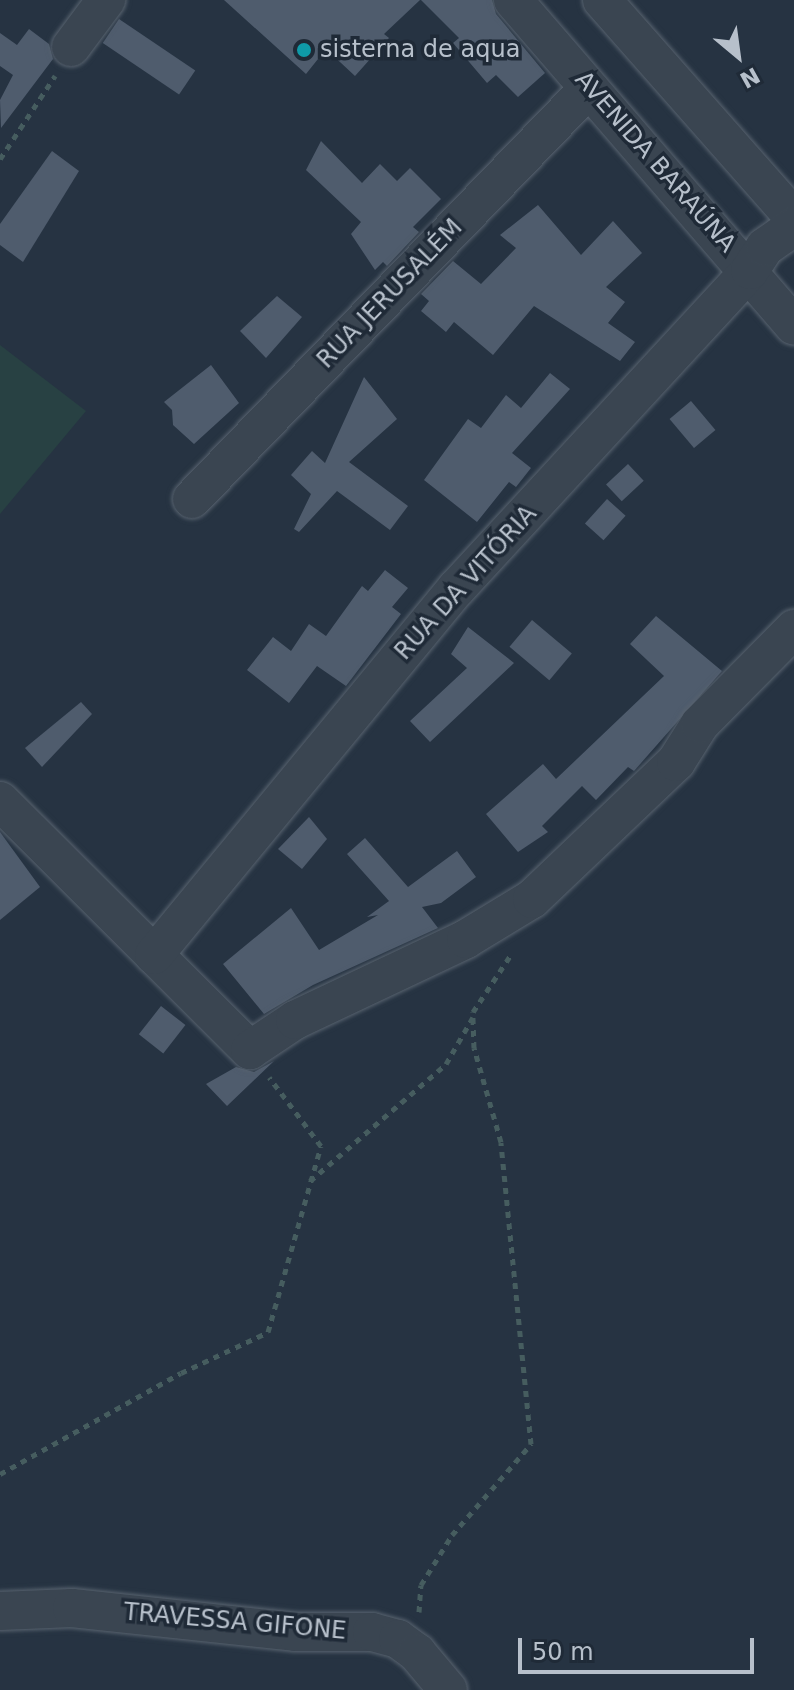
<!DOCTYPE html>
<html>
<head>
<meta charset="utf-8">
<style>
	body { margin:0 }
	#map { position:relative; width:794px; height:1690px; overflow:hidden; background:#263342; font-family:"DejaVu Sans",sans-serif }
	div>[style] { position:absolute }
	.green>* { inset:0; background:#284143 }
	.building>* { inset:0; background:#4f5c6d; transform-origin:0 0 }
	.path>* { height:5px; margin-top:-2.5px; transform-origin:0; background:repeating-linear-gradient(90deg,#465d5f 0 6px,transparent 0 12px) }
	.roads { filter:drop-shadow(0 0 2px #58636f) drop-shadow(0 0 2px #58636f) }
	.minor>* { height:38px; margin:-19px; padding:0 19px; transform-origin:19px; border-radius:19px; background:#3a4551 }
	.dots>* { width:22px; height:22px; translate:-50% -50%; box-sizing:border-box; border:4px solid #1f2a37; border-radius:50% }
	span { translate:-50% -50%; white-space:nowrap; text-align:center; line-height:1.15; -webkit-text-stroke:7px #1f2a37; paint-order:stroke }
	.poi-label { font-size:24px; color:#b7c0cb }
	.left { translate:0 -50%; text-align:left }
	.street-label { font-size:24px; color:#b7c0cb }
	.north { position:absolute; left:698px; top:16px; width:80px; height:80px; -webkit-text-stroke:6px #1f2a37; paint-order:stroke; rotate:151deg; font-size:22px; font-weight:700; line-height:32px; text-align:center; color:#b7c0cb }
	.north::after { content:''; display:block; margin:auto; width:28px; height:36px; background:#b7c0cb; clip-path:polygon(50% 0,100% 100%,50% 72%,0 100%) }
	.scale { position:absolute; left:518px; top:1638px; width:236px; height:36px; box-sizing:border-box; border:4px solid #b7c0cb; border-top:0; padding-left:10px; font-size:24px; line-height:28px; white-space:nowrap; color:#b7c0cb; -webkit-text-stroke:6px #1f2a37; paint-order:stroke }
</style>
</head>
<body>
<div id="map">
	<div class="green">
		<div style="clip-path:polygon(0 345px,86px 411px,0 514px)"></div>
	</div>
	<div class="building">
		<div style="clip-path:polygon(224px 0,420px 0,384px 34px,389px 38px,355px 76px,326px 49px,306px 74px)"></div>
		<div style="clip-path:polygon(421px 0,492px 0,496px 14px,545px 73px,518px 97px,496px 75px,487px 83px,453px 43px,459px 38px)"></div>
		<div style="left:119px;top:19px;width:92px;height:29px;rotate:34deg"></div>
		<div style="clip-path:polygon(29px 29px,49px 44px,53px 59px,1px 128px,0 100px,13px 75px,0 66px,0 33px,17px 45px)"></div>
		<div style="clip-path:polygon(321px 141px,362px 183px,380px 164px,397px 181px,410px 168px,441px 199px,413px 227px,419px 232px,387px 266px,383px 262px,375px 270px,351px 234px,361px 222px,306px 170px)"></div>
		<div style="clip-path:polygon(52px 151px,79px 171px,23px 262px,0 245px,0 224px)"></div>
		<div style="clip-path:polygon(538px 205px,581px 255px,613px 221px,642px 253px,606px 287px,625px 302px,608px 323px,635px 342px,620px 361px,534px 306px,493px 355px,454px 322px,446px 332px,421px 311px,429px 301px,421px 294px,453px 261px,481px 284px,516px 248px,500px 235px)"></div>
		<div style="clip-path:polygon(277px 296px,302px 317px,266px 358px,240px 331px)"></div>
		<div style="clip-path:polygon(211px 365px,239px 403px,194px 444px,173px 425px,172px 410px,164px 402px)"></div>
		<div style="clip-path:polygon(550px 373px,570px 389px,512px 453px,531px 468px,516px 487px,509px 482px,477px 522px,424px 480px,468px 419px,481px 428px,506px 395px,521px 408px)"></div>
		<div style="clip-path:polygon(364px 377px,397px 419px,349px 462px,408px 506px,390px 530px,337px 491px,299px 532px,294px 529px,311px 494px,291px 475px,312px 451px,325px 463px)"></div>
		<div style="left:691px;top:401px;width:38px;height:28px;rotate:50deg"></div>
		<div style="left:628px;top:464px;width:23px;height:30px;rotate:47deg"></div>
		<div style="left:607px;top:499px;width:25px;height:33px;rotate:42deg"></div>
		<div style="clip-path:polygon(385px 570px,408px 588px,392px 607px,401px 614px,346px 686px,317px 666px,289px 703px,247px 670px,273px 637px,291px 651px,309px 624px,326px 636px,362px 586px,368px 591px)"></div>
		<div style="clip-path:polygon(656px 616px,722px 671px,634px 771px,628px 767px,596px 800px,582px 786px,542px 826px,548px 832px,518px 852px,486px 814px,543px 764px,556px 779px,664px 676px,630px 644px)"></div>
		<div style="left:532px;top:620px;width:52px;height:35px;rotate:40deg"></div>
		<div style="clip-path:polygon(468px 627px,514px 663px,430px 742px,410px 721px,467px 668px,451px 654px)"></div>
		<div style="clip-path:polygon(81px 702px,92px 714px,42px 767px,25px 748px)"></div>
		<div style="clip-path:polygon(309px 817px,327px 839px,302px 869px,278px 849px)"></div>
		<div style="clip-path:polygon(0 832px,40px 887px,0 920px)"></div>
		<div style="clip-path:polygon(365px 838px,408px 887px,457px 851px,476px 877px,441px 903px,422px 907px,438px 928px,313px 985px,264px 1014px,223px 964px,291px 908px,319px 950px,378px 915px,367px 917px,389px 901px,347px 854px)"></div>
		<div style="left:161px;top:1006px;width:31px;height:36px;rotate:38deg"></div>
		<div style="clip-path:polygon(274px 1061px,227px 1106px,206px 1084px,236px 1067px,254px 1072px)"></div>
	</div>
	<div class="path">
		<div style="left:0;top:159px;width:100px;rotate:-56.5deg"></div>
		<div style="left:310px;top:1181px;width:179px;rotate:-40.7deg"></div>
		<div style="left:446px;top:1064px;width:54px;rotate:-60.1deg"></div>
		<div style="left:0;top:1474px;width:207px;rotate:-29.2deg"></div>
		<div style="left:181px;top:1373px;width:96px;rotate:-25.2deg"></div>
		<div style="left:268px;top:1332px;width:193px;rotate:-74.1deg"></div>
		<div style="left:321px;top:1146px;width:86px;rotate:-127deg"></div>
		<div style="left:419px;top:1612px;width:27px;rotate:-86deg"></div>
		<div style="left:421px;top:1585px;width:59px;rotate:-58.2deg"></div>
		<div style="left:452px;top:1535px;width:121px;rotate:-49deg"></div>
		<div style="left:531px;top:1444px;width:303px;rotate:-95.7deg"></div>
		<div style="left:501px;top:1142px;width:98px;rotate:-106deg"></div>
		<div style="left:474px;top:1048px;width:36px;rotate:-92deg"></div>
		<div style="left:473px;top:1012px;width:71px;rotate:-56.5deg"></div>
	</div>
	<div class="roads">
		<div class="minor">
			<div style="left:513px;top:0;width:430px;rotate:49.2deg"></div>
			<div style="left:602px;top:0;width:290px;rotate:48.6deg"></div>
			<div style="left:71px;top:47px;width:59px;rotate:-53.3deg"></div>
			<div style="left:192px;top:499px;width:571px;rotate:-45.99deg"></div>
			<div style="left:0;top:801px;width:353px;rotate:44.9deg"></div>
			<div style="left:250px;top:1050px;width:54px;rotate:-33.7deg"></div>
			<div style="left:295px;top:1020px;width:189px;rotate:-25.3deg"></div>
			<div style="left:466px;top:939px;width:77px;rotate:-31.2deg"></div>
			<div style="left:532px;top:899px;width:199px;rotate:-43.6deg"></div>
			<div style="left:676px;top:762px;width:45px;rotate:-57.7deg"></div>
			<div style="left:700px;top:724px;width:134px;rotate:-45.3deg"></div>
			<div style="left:154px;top:955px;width:475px;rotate:-50.5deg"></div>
			<div style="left:456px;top:589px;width:434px;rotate:-47.3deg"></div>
			<div style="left:750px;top:270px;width:27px;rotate:-57deg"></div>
			<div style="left:765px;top:247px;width:35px;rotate:-35deg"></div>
			<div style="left:0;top:1611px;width:72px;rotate:-2.4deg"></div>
			<div style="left:72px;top:1608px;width:224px;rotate:6.1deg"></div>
			<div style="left:295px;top:1632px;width:77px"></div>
			<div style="left:372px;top:1632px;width:27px;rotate:15deg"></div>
			<div style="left:398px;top:1639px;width:24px;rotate:36deg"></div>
			<div style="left:417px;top:1653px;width:48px;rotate:50deg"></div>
		</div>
	</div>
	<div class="dots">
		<div style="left:304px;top:50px;background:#0f9aa8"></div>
	</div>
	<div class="poi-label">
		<span class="left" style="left:320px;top:50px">sisterna de aqua</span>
	</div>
	<div class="street-label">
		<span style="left:655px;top:162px;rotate:49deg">AVENIDA BARAÚNA</span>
		<span style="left:390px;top:294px;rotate:-46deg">RUA JERUSALÉM</span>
		<span style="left:466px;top:583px;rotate:-48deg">RUA DA VITÓRIA</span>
		<span style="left:235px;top:1622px;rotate:5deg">TRAVESSA GIFONE</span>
	</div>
	<div class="north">N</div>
	<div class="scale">50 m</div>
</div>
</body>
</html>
